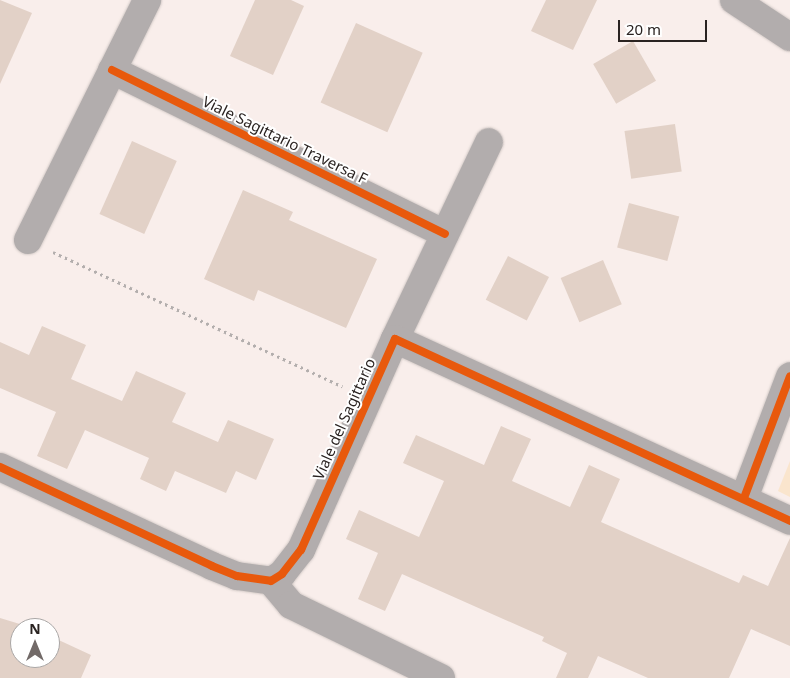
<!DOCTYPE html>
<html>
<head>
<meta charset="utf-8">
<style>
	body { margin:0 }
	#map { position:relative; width:790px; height:678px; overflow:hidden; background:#f9eeeb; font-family:"Noto Sans",sans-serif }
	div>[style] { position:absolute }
	.green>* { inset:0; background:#fae5cd }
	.building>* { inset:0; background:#e2d1c7; transform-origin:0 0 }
	.path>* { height:3px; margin-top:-1.5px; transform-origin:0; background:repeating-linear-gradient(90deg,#b3aead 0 2.5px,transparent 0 6.5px) }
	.roads { filter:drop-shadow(0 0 1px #d3cac7) drop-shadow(0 0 1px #d3cac7) }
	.minor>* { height:28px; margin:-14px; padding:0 14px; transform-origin:14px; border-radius:14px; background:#b2adad }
	.cycleway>* { height:8px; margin:-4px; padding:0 4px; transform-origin:4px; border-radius:4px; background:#e8590c }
	span { translate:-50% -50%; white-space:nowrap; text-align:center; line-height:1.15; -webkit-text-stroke:4px #fff; paint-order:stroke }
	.street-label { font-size:15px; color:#2a2321 }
	.north { position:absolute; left:10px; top:618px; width:50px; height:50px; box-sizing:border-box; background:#fff; border:1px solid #aaa7a6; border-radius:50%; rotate:0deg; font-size:14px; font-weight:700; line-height:20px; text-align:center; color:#2a2321 }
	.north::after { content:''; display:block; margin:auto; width:18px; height:22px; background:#726a68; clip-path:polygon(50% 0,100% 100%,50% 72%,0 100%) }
	.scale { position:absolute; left:618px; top:20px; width:89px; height:22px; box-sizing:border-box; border:2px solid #2a2321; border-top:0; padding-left:6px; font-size:15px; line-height:18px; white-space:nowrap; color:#2a2321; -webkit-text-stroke:4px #fff; paint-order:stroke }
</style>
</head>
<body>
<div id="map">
	<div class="green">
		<div style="clip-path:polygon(790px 461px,790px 497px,778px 491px)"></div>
	</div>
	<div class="building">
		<div style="clip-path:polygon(0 0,32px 13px,0 84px)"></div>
		<div style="clip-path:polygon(255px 0,291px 0,304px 6px,273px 75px,230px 56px)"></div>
		<div style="clip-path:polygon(546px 0,597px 0,573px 50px,531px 31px)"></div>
		<div style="left:356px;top:23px;width:73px;height:87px;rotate:24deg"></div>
		<div style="left:633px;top:41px;width:46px;height:46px;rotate:60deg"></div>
		<div style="left:675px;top:124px;width:48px;height:51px;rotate:82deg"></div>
		<div style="left:132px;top:141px;width:49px;height:80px;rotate:24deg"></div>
		<div style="clip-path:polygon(243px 190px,293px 212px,289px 220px,377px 259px,346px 328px,258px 290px,254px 301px,204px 279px)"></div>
		<div style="left:629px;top:203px;width:52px;height:46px;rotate:15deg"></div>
		<div style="left:508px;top:256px;width:46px;height:49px;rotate:27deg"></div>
		<div style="left:603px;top:260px;width:48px;height:46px;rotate:67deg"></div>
		<div style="clip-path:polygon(42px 326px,86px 345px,71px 379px,122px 401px,136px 371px,186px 393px,172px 422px,218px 442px,228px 420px,274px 439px,256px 480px,236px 471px,226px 493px,175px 471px,166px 491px,140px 479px,149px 458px,85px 430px,67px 469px,37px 456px,56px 412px,0 388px,0 342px,29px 355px)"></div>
		<div style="clip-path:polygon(501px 426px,531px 439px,512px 481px,570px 507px,589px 465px,620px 479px,601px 522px,739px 583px,743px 575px,768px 586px,790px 538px,790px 646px,751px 629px,729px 678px,648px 678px,598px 656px,588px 678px,556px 678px,567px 653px,542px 641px,544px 637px,402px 574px,385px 611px,358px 599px,378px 553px,346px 539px,359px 510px,419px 537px,444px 481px,403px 463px,416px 435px,484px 465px)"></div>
		<div style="clip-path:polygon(0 618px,33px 628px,20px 628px,20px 658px,50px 658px,50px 636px,91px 655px,81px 678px,0 678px)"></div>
	</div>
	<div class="path">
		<div style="left:53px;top:252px;width:319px;rotate:24.9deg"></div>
	</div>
	<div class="roads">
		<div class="minor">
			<div style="left:734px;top:0;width:67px;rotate:33.5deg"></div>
			<div style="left:112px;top:70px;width:371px;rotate:26.2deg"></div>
			<div style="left:28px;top:240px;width:268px;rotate:-63.6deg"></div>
			<div style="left:395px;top:339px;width:218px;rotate:-64.5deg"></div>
			<div style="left:0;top:467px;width:234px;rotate:25deg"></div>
			<div style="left:212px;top:566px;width:27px;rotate:22deg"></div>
			<div style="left:237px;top:576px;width:34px;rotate:8deg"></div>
			<div style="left:271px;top:581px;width:13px;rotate:-32deg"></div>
			<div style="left:282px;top:574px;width:31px;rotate:-52deg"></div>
			<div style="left:301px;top:550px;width:231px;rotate:-66deg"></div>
			<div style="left:395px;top:339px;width:435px;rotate:24.7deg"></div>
			<div style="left:744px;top:498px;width:130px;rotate:-69.3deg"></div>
			<div style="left:271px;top:581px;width:31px;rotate:50deg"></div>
			<div style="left:291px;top:605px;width:167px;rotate:26deg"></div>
		</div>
	</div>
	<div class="cycleway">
		<div style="left:112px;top:70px;width:371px;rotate:26.2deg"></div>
		<div style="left:0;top:467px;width:234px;rotate:25deg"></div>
		<div style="left:212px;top:566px;width:27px;rotate:22deg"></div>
		<div style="left:237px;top:576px;width:34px;rotate:8deg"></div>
		<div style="left:271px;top:581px;width:13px;rotate:-32deg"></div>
		<div style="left:282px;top:574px;width:31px;rotate:-52deg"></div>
		<div style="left:301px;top:550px;width:231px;rotate:-66deg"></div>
		<div style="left:395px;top:339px;width:435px;rotate:24.7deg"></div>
		<div style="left:744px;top:498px;width:130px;rotate:-69.3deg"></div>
	</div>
	<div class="street-label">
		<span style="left:285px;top:140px;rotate:26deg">Viale Sagittario Traversa F</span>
		<span style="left:344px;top:419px;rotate:-66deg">Viale del Sagittario</span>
	</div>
	<div class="north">N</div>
	<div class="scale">20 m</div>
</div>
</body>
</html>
